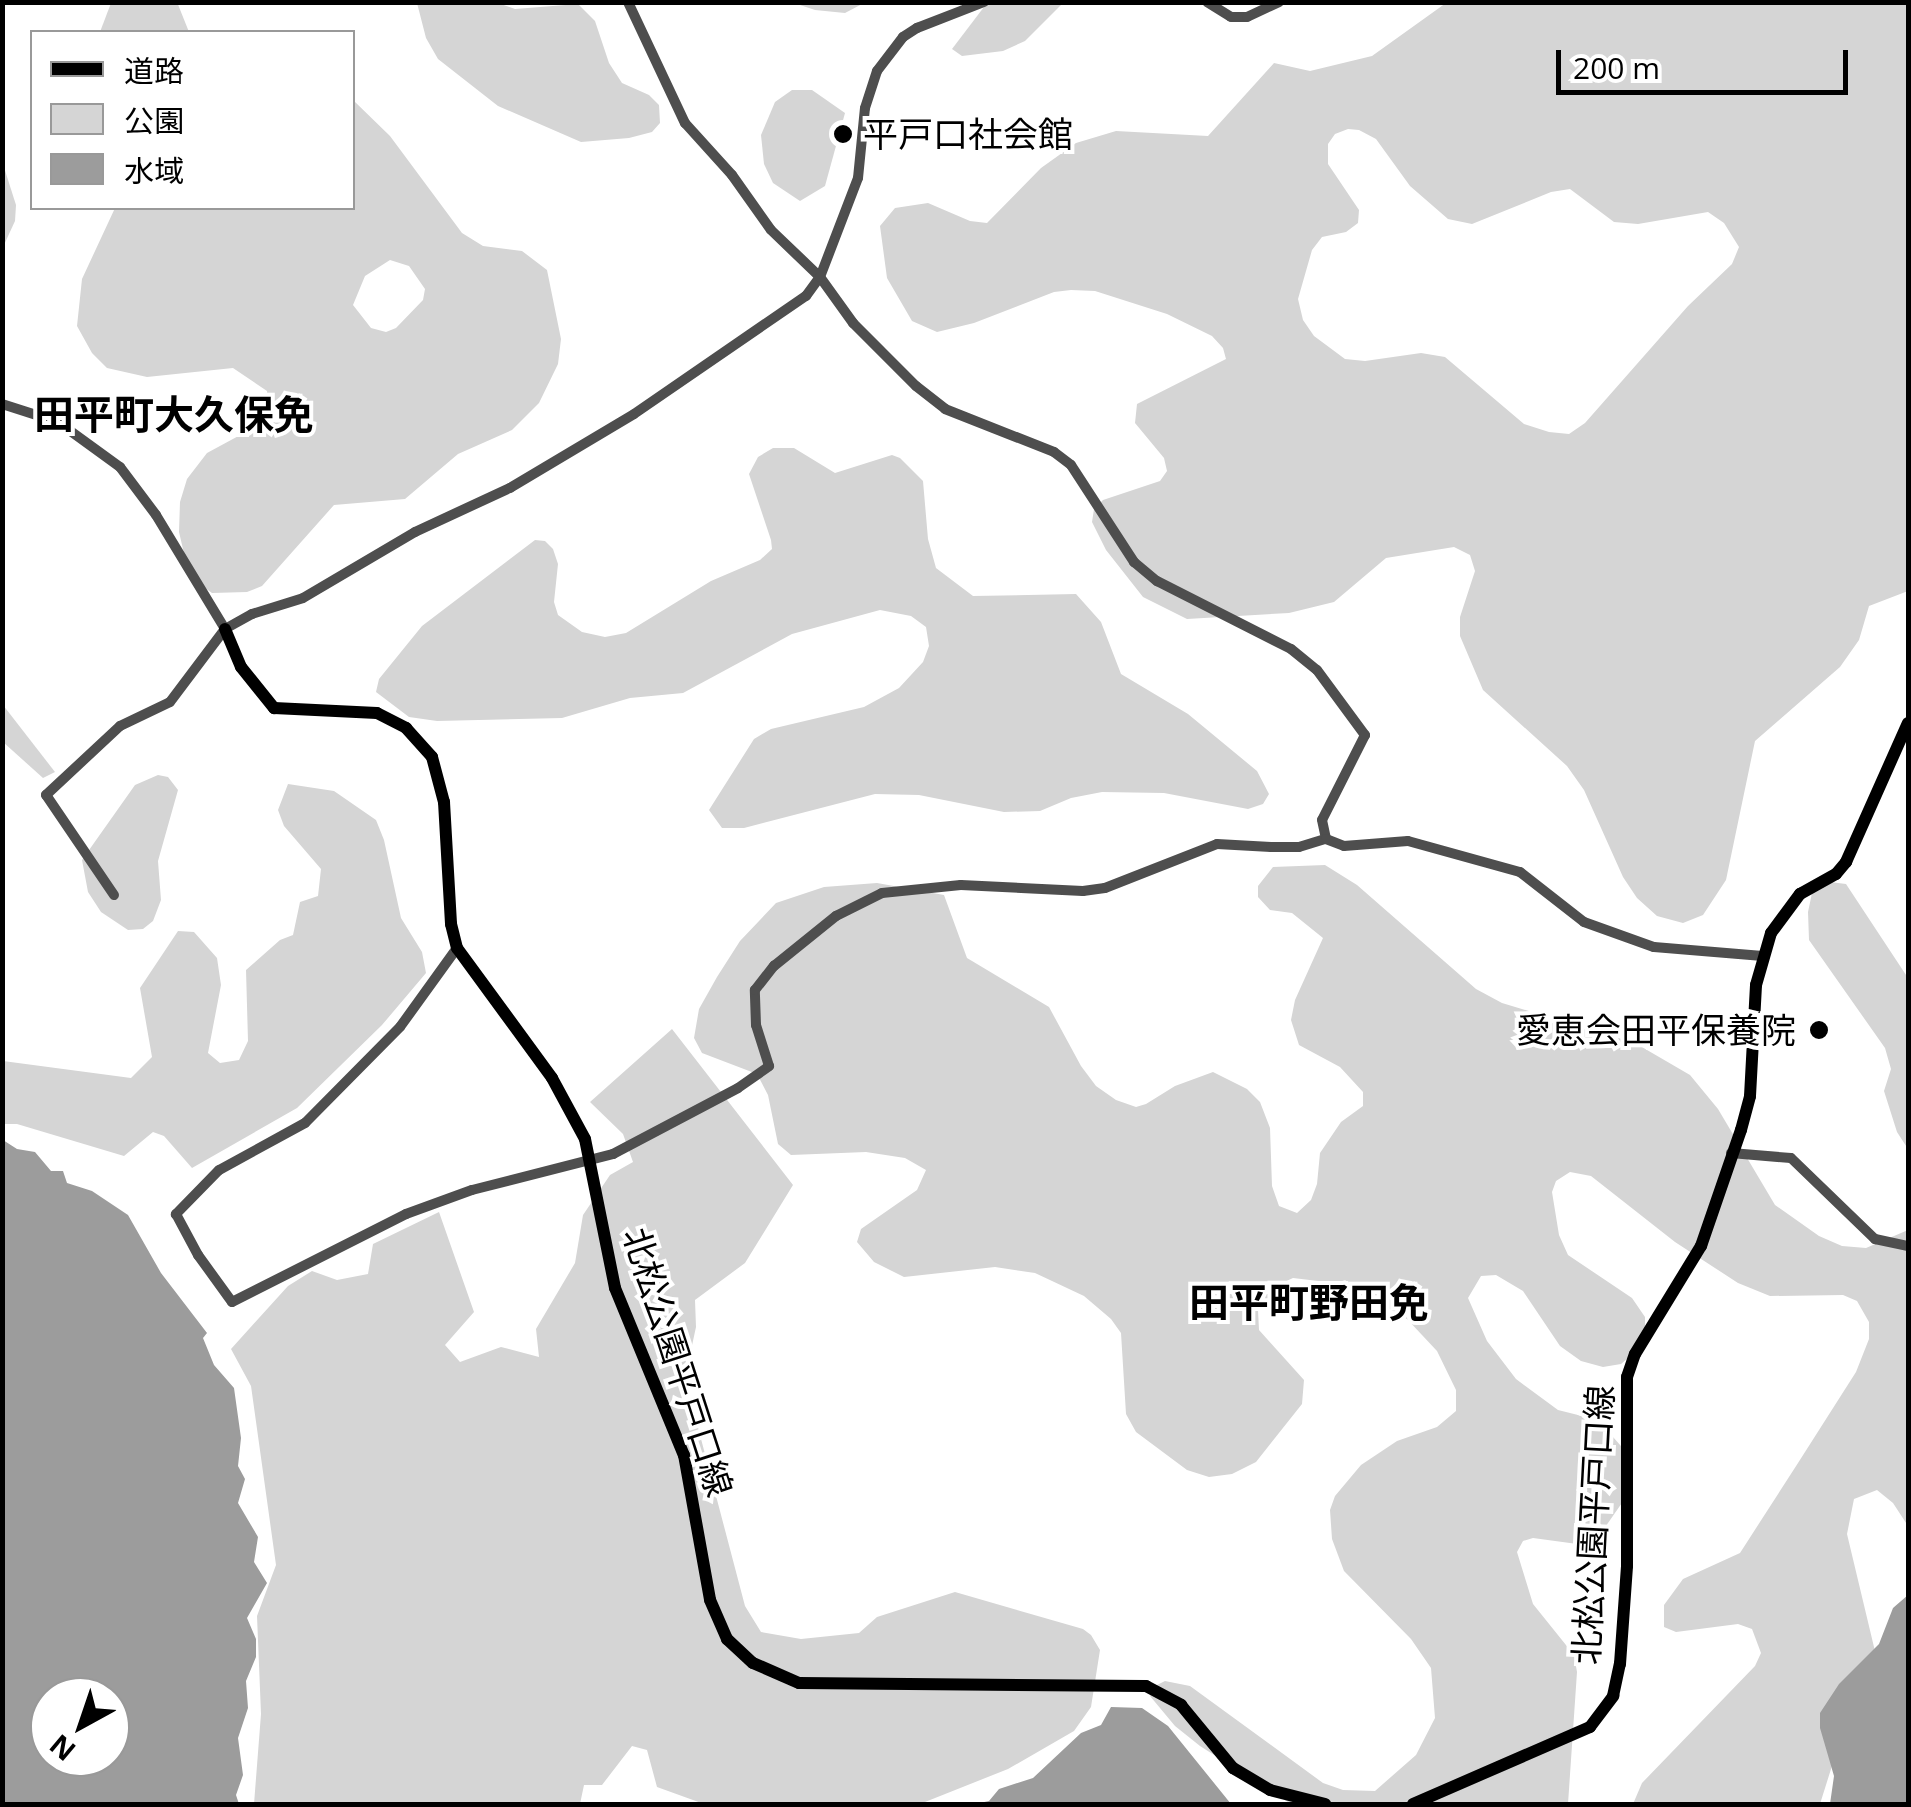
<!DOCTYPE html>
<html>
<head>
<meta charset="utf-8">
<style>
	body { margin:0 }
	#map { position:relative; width:1911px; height:1807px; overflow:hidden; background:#fff; font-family:"Open Sans","Noto Sans JP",sans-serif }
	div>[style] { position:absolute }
	.green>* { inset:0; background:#d5d5d5 }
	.water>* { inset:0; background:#9c9c9c }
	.minor>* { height:10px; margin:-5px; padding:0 5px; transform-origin:5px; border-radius:5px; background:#4e4e4e }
	.major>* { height:12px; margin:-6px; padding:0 6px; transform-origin:6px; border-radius:6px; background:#000 }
	.dots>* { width:28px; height:28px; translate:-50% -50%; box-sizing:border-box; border:5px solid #fff; border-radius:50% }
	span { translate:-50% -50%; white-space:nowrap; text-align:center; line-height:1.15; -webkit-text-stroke:8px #fff; paint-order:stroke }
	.poi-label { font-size:35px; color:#000 }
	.left { translate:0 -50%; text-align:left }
	.right { translate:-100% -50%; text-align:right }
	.street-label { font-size:35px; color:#000 }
	.quarter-label { font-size:40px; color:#000; font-weight:700 }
	.frame { position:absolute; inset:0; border:5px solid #000; pointer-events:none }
	.legend { position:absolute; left:30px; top:30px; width:325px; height:180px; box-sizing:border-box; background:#fff; border:2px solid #999; margin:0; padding:12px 18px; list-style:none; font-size:30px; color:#000 }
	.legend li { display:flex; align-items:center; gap:20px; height:50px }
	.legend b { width:50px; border:2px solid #999 }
	.north { position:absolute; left:30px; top:1677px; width:100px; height:100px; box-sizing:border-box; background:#fff; border:2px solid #999; border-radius:50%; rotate:220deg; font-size:28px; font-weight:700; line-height:40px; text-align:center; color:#000 }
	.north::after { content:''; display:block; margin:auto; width:35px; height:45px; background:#000; clip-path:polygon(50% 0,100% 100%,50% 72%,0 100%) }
	.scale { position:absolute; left:1556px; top:50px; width:292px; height:45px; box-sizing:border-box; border:5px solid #000; border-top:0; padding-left:12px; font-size:30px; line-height:35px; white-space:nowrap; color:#000; -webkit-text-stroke:8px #fff; paint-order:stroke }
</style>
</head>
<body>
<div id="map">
	<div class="green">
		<div style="clip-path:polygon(177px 2px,189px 32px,100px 32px,111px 3px)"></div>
		<div style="clip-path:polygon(417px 3px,498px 3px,515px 9px,578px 4px,595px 21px,609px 63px,622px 83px,649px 95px,659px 105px,660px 123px,652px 132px,629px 138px,581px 142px,498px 106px,438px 59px,426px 38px)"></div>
		<div style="clip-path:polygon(794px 3px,864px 2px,864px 3px,845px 13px,815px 10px)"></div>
		<div style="clip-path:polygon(987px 3px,1063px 3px,1025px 41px,1003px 51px,962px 56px,952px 49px)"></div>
		<div style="clip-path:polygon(evenodd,1446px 3px,1908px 3px,1908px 591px,1869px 606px,1859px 640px,1840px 667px,1755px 741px,1726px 880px,1703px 915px,1683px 923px,1657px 916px,1637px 898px,1623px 877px,1584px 790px,1567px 766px,1483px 690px,1460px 636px,1460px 617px,1475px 571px,1470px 555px,1454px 547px,1386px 558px,1334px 602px,1289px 613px,1187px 619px,1143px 597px,1106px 550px,1092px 522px,1094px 509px,1103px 500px,1160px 481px,1167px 471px,1164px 458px,1135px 423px,1137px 404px,1226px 359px,1223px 348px,1212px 336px,1167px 314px,1095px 291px,1071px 290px,1054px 292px,974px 323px,937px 332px,912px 321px,887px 278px,880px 226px,895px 208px,928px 203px,970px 221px,987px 223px,1041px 168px,1076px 143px,1116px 131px,1208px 136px,1274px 63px,1310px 71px,1372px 56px,1446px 3px,1348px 129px,1359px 130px,1376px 139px,1410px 186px,1448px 219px,1472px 224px,1551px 192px,1570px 189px,1614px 222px,1638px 224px,1708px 212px,1724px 223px,1739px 247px,1732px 264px,1688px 306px,1585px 423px,1569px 434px,1549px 432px,1524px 424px,1445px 357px,1421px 353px,1365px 361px,1345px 359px,1314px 336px,1303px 320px,1298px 299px,1312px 250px,1322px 237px,1346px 232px,1358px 223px,1359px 210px,1328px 164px,1328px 144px,1335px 134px,1348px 129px)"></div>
		<div style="clip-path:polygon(792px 90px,812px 90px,845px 113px,825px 186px,800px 201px,773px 183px,764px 164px,761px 135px,775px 102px)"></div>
		<div style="clip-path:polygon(evenodd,353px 100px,390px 136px,462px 233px,483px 246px,522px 251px,547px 270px,561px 339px,558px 364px,539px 403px,512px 430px,458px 454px,405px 499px,334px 505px,262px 586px,247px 592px,212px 593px,193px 579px,186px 562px,179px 532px,180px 502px,187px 479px,207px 453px,259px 425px,269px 413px,267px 391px,233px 368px,147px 377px,107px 368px,92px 353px,77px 326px,82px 279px,115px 208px,352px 208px,353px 100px,390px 260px,409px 266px,425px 289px,423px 300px,396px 328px,386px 332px,371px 328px,353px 305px,365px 276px,390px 260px)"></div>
		<div style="clip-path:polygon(2px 161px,16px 205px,15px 221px,3px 247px)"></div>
		<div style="clip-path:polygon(773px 448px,794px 448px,835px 473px,892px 455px,900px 458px,923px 481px,928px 539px,936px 568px,973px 596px,1076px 594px,1101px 622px,1121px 674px,1188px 714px,1257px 771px,1269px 794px,1263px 804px,1248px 809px,1164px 793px,1102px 792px,1071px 798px,1040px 811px,1004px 812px,919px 795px,875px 794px,744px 828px,722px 828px,709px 810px,754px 739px,771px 729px,864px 707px,899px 688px,923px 662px,929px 646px,926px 627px,911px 616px,880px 610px,792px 634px,683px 693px,630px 698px,562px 718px,437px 721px,409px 717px,376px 692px,379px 679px,422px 626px,535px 540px,545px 541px,553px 549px,558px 564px,554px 602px,558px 615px,582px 632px,605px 637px,626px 633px,711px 581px,760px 560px,772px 549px,771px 540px,749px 474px,758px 457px)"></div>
		<div style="clip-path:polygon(2px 705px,3px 705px,55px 772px,43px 778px,3px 742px)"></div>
		<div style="clip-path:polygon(158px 775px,168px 777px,178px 790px,158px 861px,161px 900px,153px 921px,143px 929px,128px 930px,101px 912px,88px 892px,82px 860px,135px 785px)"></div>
		<div style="clip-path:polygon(288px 784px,334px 791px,376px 820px,384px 840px,401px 918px,422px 952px,426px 973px,382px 1025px,297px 1108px,192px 1168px,164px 1136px,153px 1132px,124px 1156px,17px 1124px,3px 1124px,3px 1061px,131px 1078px,152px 1057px,140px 988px,178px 931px,194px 932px,217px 958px,221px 985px,208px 1053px,220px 1063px,239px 1060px,248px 1041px,246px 970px,280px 940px,293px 935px,300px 902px,318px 896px,321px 869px,284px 826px,278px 810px)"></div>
		<div style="clip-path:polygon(1325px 865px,1357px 885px,1476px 989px,1502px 1003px,1635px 1043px,1690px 1075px,1718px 1109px,1775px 1205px,1819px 1236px,1842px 1246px,1866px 1248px,1908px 1230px,1908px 1526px,1893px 1503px,1877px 1490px,1854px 1499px,1847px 1534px,1879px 1668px,1837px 1750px,1820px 1804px,1633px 1804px,1642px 1783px,1755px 1666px,1761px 1653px,1752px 1629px,1738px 1624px,1676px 1632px,1664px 1627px,1664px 1605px,1683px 1579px,1740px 1553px,1798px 1463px,1856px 1372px,1869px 1339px,1869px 1322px,1857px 1301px,1843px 1295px,1770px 1296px,1738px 1283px,1675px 1242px,1591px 1176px,1570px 1172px,1556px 1181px,1552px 1192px,1559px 1235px,1568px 1255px,1632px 1298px,1645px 1317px,1645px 1335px,1635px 1352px,1621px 1364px,1603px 1367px,1581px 1361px,1560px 1346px,1523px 1291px,1496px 1275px,1481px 1276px,1468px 1298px,1487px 1341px,1516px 1379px,1558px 1410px,1598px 1420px,1628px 1454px,1624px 1500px,1592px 1546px,1533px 1538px,1523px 1541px,1517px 1552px,1533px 1604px,1574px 1655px,1577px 1672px,1568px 1804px,1291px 1804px,1200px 1746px,1175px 1726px,1150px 1696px,1157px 1685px,1165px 1681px,1190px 1686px,1323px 1783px,1343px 1790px,1375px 1791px,1416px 1755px,1435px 1718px,1431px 1668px,1411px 1639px,1344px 1571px,1332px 1539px,1330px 1510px,1335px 1496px,1361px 1465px,1397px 1441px,1437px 1427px,1456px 1411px,1456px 1390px,1437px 1351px,1407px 1319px,1381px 1304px,1332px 1290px,1318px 1281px,1293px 1278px,1280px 1284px,1258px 1310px,1259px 1330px,1304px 1380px,1302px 1404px,1256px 1462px,1232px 1474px,1209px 1477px,1187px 1470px,1136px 1432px,1126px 1414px,1121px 1333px,1111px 1319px,1084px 1296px,1035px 1273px,995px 1267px,904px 1277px,874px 1262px,857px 1242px,861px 1229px,917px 1190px,926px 1170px,905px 1158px,866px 1152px,791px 1155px,778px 1144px,768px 1095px,757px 1074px,702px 1053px,694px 1038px,699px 1009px,717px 977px,740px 941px,776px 903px,824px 887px,877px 883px,944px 895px,967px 958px,1049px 1007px,1081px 1066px,1096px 1086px,1116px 1100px,1136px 1107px,1146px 1104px,1175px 1086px,1213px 1072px,1247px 1089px,1260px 1102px,1270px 1128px,1272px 1186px,1279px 1206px,1297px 1213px,1311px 1200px,1317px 1184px,1320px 1153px,1341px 1122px,1363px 1106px,1363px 1092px,1340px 1067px,1299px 1045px,1291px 1020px,1295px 1000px,1323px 938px,1292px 913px,1270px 910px,1258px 897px,1258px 886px,1273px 867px)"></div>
		<div style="clip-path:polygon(1822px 881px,1846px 884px,1908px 978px,1908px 1149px,1897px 1132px,1884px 1091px,1891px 1069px,1885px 1048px,1809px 940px,1808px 912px,1812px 893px)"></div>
		<div style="clip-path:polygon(672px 1029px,793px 1185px,745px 1263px,695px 1300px,696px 1327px,685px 1378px,745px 1606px,761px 1632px,801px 1639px,859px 1633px,877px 1617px,955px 1592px,1083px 1629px,1091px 1635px,1100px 1650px,1091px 1707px,1074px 1731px,1008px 1769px,920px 1804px,704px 1804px,657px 1787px,647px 1750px,632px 1746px,602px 1785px,584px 1785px,580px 1804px,254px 1804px,261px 1714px,257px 1616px,276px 1565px,251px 1386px,231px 1349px,288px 1286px,312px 1271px,337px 1280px,368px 1274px,373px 1244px,439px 1212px,474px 1312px,445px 1345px,460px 1362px,501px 1347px,539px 1357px,536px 1329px,575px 1263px,583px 1215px,610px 1175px,633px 1162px,623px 1134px,590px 1102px)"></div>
	</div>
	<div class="water">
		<div style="clip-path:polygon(evenodd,3px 1140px,17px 1149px,35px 1152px,51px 1171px,63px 1171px,67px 1183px,92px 1191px,128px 1215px,161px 1273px,207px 1333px,203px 1338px,214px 1365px,234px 1388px,241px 1438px,238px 1466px,245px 1479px,238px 1503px,258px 1537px,254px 1562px,267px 1583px,247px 1618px,256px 1639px,256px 1657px,246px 1681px,248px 1708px,238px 1738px,243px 1775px,236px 1795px,239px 1804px,3px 1804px,3px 1140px,50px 1697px,110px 1697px,110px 1757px,50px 1757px,50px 1697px)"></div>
		<div style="clip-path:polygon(1908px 1595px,1908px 1804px,1830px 1804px,1834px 1776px,1820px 1728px,1820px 1713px,1839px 1684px,1879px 1644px,1893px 1608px)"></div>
		<div style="clip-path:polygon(1111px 1707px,1142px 1708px,1168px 1726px,1231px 1804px,975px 1804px,989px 1801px,999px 1789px,1033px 1778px,1081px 1733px,1101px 1725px)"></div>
	</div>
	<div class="minor">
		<div style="left:628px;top:2px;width:134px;rotate:64.8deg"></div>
		<div style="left:685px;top:123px;width:70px;rotate:47.9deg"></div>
		<div style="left:732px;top:175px;width:67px;rotate:54.7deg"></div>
		<div style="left:771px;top:230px;width:68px;rotate:43.8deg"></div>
		<div style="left:820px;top:277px;width:57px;rotate:54.3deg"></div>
		<div style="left:853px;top:323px;width:89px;rotate:45deg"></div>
		<div style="left:916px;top:386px;width:37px;rotate:38deg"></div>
		<div style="left:945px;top:409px;width:117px;rotate:21.5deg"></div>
		<div style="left:1054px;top:452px;width:21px;rotate:37deg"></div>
		<div style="left:1071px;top:465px;width:116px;rotate:57deg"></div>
		<div style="left:1134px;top:562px;width:30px;rotate:40deg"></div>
		<div style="left:1157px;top:581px;width:150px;rotate:26.9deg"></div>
		<div style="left:1291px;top:649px;width:33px;rotate:39deg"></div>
		<div style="left:1317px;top:670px;width:81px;rotate:53.6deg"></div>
		<div style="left:1365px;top:735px;width:95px;rotate:116.8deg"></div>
		<div style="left:1322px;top:820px;width:19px;rotate:78deg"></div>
		<div style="left:1207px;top:2px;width:28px;rotate:32deg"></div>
		<div style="left:1231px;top:17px;width:16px"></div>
		<div style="left:1247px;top:17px;width:35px;rotate:-25deg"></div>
		<div style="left:2px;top:404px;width:59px;rotate:17.8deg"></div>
		<div style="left:58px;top:422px;width:77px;rotate:36deg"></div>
		<div style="left:120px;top:467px;width:60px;rotate:53.1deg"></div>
		<div style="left:156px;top:515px;width:133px;rotate:58.8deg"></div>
		<div style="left:114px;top:895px;width:121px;rotate:-124.2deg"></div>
		<div style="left:46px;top:795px;width:101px;rotate:-43deg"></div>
		<div style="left:120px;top:726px;width:55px;rotate:-25.6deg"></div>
		<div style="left:170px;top:702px;width:91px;rotate:-53deg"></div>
		<div style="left:225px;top:629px;width:31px;rotate:-29deg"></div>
		<div style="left:252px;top:614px;width:53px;rotate:-17.4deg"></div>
		<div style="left:303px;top:598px;width:130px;rotate:-30.5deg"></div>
		<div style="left:415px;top:532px;width:105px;rotate:-24.9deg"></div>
		<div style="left:510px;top:488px;width:144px;rotate:-30.8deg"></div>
		<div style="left:634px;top:414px;width:209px;rotate:-34.5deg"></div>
		<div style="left:806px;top:296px;width:24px;rotate:-54deg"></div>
		<div style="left:820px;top:277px;width:106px;rotate:-69deg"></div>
		<div style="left:858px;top:178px;width:70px;rotate:-84.3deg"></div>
		<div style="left:865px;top:108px;width:39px;rotate:-72deg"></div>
		<div style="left:877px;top:71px;width:43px;rotate:-52.6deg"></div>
		<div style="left:903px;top:37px;width:17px;rotate:-33deg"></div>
		<div style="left:917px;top:28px;width:72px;rotate:-21.2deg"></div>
		<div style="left:457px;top:948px;width:97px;rotate:125.8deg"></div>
		<div style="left:400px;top:1027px;width:135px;rotate:134.7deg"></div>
		<div style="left:305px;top:1123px;width:98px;rotate:151.3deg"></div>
		<div style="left:219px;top:1170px;width:62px;rotate:134.3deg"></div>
		<div style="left:176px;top:1214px;width:47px;rotate:61.8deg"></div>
		<div style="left:198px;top:1255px;width:58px;rotate:54.1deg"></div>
		<div style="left:232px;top:1302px;width:195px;rotate:-26.8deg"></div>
		<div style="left:406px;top:1214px;width:70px;rotate:-20deg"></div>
		<div style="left:472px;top:1190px;width:146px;rotate:-14.3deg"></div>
		<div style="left:613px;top:1154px;width:141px;rotate:-27.8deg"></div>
		<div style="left:738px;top:1088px;width:38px;rotate:-35deg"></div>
		<div style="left:769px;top:1066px;width:43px;rotate:-107.6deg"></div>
		<div style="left:756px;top:1025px;width:35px;rotate:-92deg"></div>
		<div style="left:755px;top:990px;width:31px;rotate:-52deg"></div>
		<div style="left:774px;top:966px;width:80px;rotate:-38.9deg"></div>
		<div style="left:836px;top:916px;width:51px;rotate:-26.6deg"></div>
		<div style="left:882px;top:893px;width:79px;rotate:-5.8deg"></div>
		<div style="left:961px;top:885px;width:122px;rotate:2.8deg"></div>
		<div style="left:1083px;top:891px;width:22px;rotate:-8deg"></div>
		<div style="left:1105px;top:888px;width:120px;rotate:-21.4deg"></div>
		<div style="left:1217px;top:844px;width:54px;rotate:3.2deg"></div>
		<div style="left:1271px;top:847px;width:28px"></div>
		<div style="left:1299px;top:847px;width:28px;rotate:-17deg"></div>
		<div style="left:1326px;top:839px;width:19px;rotate:21deg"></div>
		<div style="left:1344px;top:846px;width:64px;rotate:-4.5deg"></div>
		<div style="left:1408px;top:841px;width:116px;rotate:15.5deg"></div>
		<div style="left:1520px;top:872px;width:81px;rotate:38deg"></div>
		<div style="left:1584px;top:922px;width:74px;rotate:19.7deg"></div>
		<div style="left:1654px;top:947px;width:109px;rotate:4.7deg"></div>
		<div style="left:1731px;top:1153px;width:60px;rotate:4.8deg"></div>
		<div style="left:1791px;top:1158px;width:117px;rotate:44deg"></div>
		<div style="left:1875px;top:1239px;width:34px;rotate:12deg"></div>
	</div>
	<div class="major">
		<div style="left:225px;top:629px;width:41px;rotate:67.2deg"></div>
		<div style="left:241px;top:667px;width:53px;rotate:51.2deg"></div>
		<div style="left:274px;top:708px;width:103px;rotate:2.8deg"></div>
		<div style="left:377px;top:713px;width:33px;rotate:27deg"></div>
		<div style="left:406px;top:728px;width:39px;rotate:48deg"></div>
		<div style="left:432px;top:757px;width:47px;rotate:75.1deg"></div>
		<div style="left:444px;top:802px;width:122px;rotate:86.7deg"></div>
		<div style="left:451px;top:924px;width:25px;rotate:76deg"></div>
		<div style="left:457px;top:948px;width:161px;rotate:53.8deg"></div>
		<div style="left:552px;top:1078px;width:69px;rotate:61.6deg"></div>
		<div style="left:585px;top:1139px;width:152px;rotate:78.6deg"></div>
		<div style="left:615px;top:1288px;width:181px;rotate:67.6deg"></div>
		<div style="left:684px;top:1455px;width:147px;rotate:79.8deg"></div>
		<div style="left:710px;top:1600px;width:43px;rotate:66.4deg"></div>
		<div style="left:727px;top:1639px;width:35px;rotate:43deg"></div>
		<div style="left:753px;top:1663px;width:50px;rotate:23.5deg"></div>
		<div style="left:799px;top:1683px;width:347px;rotate:0.5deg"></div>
		<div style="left:1146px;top:1686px;width:40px;rotate:28deg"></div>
		<div style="left:1181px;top:1705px;width:82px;rotate:50.5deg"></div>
		<div style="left:1233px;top:1768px;width:43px;rotate:30.7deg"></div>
		<div style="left:1270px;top:1790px;width:57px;rotate:14.3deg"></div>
		<div style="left:1413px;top:1804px;width:193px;rotate:-23.5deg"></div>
		<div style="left:1590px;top:1727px;width:39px;rotate:-53deg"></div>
		<div style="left:1613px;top:1696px;width:33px;rotate:-78deg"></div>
		<div style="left:1620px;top:1664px;width:98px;rotate:-85.9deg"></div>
		<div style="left:1627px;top:1566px;width:189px;rotate:-90deg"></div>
		<div style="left:1627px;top:1377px;width:24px;rotate:-71deg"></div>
		<div style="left:1635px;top:1354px;width:127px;rotate:-58.6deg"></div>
		<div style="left:1701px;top:1246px;width:123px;rotate:-71deg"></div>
		<div style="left:1741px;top:1130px;width:35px;rotate:-75deg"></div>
		<div style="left:1750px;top:1096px;width:111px;rotate:-86.9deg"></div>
		<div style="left:1756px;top:985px;width:54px;rotate:-73.9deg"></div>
		<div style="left:1771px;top:933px;width:49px;rotate:-53.4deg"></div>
		<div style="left:1800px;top:894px;width:41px;rotate:-29.1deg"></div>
		<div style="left:1836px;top:874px;width:16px;rotate:-50deg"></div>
		<div style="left:1846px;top:862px;width:152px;rotate:-66deg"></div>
	</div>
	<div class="dots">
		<div style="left:843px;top:134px;background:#000"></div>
		<div style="left:1819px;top:1030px;background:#000"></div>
	</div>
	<div class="poi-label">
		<span class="left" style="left:863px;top:134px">平戸口社会館</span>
		<span class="right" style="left:1796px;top:1030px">愛恵会田平保養院</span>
	</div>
	<div class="street-label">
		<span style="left:678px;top:1362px;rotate:72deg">北松公園平戸口線</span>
		<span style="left:1593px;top:1525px;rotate:-87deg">北松公園平戸口線</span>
	</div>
	<div class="quarter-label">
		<span style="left:174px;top:414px">田平町大久保免</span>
		<span style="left:1309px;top:1302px">田平町野田免</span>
	</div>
	<div class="frame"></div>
	<ul class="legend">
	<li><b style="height:12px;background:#000"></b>道路</li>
	<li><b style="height:28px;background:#d5d5d5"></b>公園</li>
	<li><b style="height:28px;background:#9c9c9c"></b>水域</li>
	</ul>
	<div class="north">N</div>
	<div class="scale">200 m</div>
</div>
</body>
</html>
